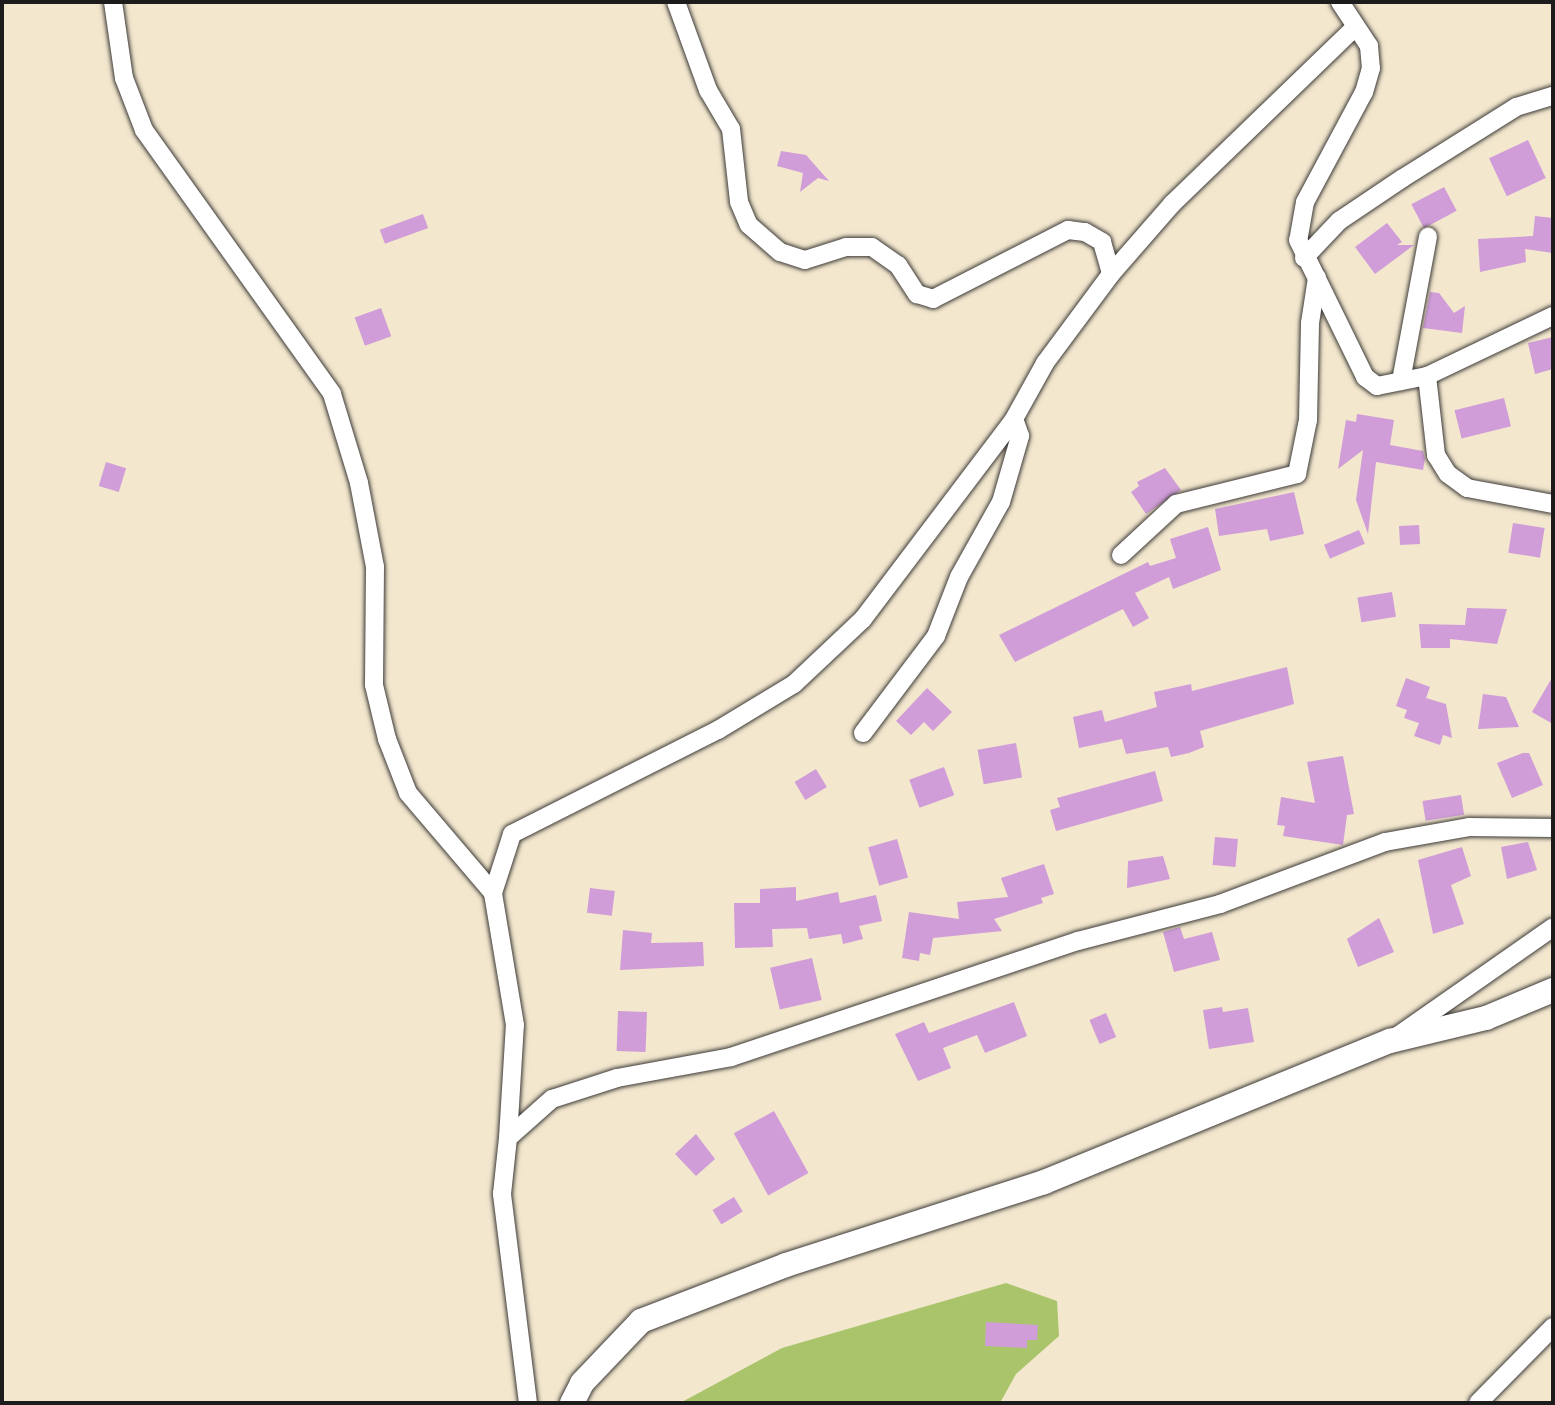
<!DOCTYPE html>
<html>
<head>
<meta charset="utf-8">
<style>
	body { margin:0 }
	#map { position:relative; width:1555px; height:1405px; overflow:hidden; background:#f3e7ce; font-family:"IM FELL Double Pica",serif }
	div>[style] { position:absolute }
	.green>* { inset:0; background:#a9c46b }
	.building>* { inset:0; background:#d09dd8; transform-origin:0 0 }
	.roads { filter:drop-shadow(0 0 2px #3c3a37) drop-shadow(0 0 2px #3c3a37) }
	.street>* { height:18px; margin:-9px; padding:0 9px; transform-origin:9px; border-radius:9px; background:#fff }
	.secondary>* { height:24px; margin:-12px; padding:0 12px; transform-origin:12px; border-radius:12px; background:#fff }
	span { translate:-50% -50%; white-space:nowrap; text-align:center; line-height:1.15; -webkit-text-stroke:8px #fbf7ec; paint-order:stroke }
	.frame { position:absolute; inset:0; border:4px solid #1c1c1c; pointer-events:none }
</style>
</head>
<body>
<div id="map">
	<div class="green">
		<div style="clip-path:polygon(1006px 1283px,1057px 1301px,1059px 1336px,1016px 1374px,1000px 1403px,680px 1403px,782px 1348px)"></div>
	</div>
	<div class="building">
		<div style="left:1528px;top:140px;width:42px;height:43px;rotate:65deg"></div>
		<div style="clip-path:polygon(781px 151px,806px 155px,829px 181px,818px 178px,800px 192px,803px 173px,777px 166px)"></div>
		<div style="left:1444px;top:187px;width:27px;height:37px;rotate:62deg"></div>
		<div style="left:423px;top:214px;width:15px;height:46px;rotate:70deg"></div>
		<div style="clip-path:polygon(1535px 216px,1553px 218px,1553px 253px,1525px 249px,1526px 262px,1480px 272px,1478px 239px,1533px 236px)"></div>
		<div style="clip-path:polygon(1387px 223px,1402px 242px,1397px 245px,1414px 245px,1375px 274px,1355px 247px)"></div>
		<div style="clip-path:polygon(1430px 292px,1439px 293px,1454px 313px,1465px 306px,1462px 333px,1423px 328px)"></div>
		<div style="left:381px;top:308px;width:30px;height:28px;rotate:70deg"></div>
		<div style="clip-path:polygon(1553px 337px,1553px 369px,1535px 374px,1528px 343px)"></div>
		<div style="left:1504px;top:398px;width:29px;height:51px;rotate:76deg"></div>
		<div style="clip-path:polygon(1357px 414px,1394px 420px,1390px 445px,1423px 451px,1425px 459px,1423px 470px,1376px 462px,1368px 534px,1356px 500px,1363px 450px,1338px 469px,1346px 420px,1356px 422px)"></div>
		<div style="left:106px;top:462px;width:21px;height:25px;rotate:17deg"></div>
		<div style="clip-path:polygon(1165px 468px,1181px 490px,1146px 514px,1131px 492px,1139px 486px,1137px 482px)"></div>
		<div style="clip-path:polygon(1294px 492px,1304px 534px,1270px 541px,1267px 529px,1219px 536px,1215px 509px)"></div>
		<div style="left:1513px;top:523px;width:32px;height:30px;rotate:9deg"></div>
		<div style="left:1419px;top:525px;width:19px;height:20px;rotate:87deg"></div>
		<div style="clip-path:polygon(1208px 527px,1221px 570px,1173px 589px,1169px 577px,1135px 593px,1149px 618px,1133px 627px,1123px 609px,1015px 662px,999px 635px,1148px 562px,1150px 566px,1176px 558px,1170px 539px)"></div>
		<div style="left:1359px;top:530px;width:15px;height:38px;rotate:67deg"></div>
		<div style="left:1392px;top:592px;width:25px;height:35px;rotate:81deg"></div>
		<div style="clip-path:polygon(1467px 608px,1507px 609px,1497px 644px,1450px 639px,1450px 648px,1421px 648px,1419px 624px,1465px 625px)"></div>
		<div style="clip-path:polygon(1287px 667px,1294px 704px,1200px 731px,1204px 747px,1189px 753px,1171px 757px,1168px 747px,1126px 754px,1122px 739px,1079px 748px,1073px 717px,1102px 710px,1105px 722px,1157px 707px,1154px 692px,1191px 684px,1192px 691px)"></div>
		<div style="clip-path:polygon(1553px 676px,1553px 724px,1532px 712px)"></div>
		<div style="clip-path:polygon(1406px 678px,1430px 687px,1426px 698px,1446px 704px,1452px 738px,1443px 735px,1440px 745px,1414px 736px,1419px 723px,1404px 718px,1407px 710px,1396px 706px)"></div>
		<div style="clip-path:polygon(927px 688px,952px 712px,933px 731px,924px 722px,911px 735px,896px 721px)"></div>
		<div style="clip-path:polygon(1483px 694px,1506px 697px,1519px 727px,1478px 729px)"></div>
		<div style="left:1016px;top:743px;width:35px;height:39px;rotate:80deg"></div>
		<div style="clip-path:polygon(1523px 753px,1529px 753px,1543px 785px,1512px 798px,1497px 763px)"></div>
		<div style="clip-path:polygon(1343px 756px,1354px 814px,1347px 815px,1343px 845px,1283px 836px,1285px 826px,1277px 825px,1281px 797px,1315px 803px,1307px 762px)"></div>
		<div style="left:944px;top:767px;width:30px;height:37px;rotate:70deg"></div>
		<div style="left:816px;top:769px;width:21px;height:25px;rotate:59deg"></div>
		<div style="clip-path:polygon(1155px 771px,1163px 801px,1056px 831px,1050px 810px,1060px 807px,1057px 798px)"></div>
		<div style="left:1461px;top:795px;width:20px;height:39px;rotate:81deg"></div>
		<div style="left:1215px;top:837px;width:23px;height:28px;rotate:5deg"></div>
		<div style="left:897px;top:839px;width:40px;height:30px;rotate:74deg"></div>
		<div style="clip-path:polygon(1528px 842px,1537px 870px,1507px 879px,1501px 847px)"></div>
		<div style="clip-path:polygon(1462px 847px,1471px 876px,1451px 885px,1464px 924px,1433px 934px,1418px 860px)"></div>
		<div style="clip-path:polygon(1163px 856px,1170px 879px,1127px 888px,1128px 861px)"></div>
		<div style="clip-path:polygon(1044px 864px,1054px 894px,1041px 898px,1043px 903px,994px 919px,1002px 931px,933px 938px,930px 955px,920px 953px,919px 961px,902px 958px,909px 912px,959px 919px,957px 902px,1008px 897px,1001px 878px)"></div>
		<div style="clip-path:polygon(796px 887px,796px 901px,838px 892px,840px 903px,876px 895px,882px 921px,859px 926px,863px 939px,843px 944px,841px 934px,809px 939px,807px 928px,772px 929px,773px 947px,735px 948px,734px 903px,760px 903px,760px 889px)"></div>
		<div style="left:590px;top:888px;width:25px;height:25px;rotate:7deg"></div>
		<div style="clip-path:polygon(1379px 918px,1394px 952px,1358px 967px,1347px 939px)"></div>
		<div style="clip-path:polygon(1180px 927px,1184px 939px,1212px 932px,1220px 960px,1174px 972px,1163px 932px)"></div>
		<div style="clip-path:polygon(623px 930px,652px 933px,651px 943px,703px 942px,704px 966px,620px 970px)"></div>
		<div style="left:812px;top:958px;width:43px;height:43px;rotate:77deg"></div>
		<div style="clip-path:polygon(1014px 1002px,1027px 1036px,985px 1053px,977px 1035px,943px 1048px,951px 1068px,918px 1081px,895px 1034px,924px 1022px,929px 1033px)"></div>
		<div style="clip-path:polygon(1222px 1007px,1223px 1012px,1248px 1008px,1254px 1042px,1209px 1049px,1203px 1010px)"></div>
		<div style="left:618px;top:1011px;width:29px;height:40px;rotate:2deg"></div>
		<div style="left:1106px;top:1013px;width:26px;height:18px;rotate:67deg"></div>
		<div style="left:774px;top:1111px;width:71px;height:46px;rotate:61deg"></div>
		<div style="clip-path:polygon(696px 1134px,715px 1159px,696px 1176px,675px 1154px)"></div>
		<div style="left:734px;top:1197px;width:17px;height:25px;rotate:59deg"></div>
		<div style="clip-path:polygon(986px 1322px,1038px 1325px,1037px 1340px,1027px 1340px,1027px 1348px,985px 1346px)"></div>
	</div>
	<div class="roads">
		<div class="street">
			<div style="left:113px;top:2px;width:77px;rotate:81.8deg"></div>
			<div style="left:124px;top:78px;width:56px;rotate:69deg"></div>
			<div style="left:144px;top:130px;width:324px;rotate:54.5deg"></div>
			<div style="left:332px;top:394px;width:93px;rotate:73.1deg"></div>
			<div style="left:359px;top:483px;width:86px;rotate:79.2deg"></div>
			<div style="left:375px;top:567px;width:118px;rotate:90.5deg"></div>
			<div style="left:374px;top:685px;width:56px;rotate:76.5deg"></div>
			<div style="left:387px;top:739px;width:58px;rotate:68.7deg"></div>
			<div style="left:408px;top:793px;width:131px;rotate:49.6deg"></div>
			<div style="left:676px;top:2px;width:94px;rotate:70deg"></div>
			<div style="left:708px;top:90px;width:45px;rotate:59.5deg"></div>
			<div style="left:731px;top:129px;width:73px;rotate:83.7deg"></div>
			<div style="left:739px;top:202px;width:25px;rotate:67deg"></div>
			<div style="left:749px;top:225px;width:41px;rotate:41.1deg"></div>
			<div style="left:780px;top:252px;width:26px;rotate:18deg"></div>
			<div style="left:805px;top:260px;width:43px;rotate:-17.6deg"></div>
			<div style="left:846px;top:247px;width:26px"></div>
			<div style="left:872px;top:247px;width:32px;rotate:35deg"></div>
			<div style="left:898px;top:265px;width:35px;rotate:57deg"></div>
			<div style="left:917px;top:294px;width:17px;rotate:17deg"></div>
			<div style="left:933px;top:299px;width:152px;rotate:-27.1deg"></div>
			<div style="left:1068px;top:230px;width:17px;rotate:7deg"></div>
			<div style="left:1085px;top:232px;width:20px;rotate:30deg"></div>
			<div style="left:1102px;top:242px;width:33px;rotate:74deg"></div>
			<div style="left:1340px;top:2px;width:53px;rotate:56.6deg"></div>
			<div style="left:1369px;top:46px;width:22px;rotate:85deg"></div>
			<div style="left:1371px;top:68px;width:25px;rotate:106deg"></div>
			<div style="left:1364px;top:92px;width:125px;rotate:118.2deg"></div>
			<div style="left:1305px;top:202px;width:39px;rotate:100deg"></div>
			<div style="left:1298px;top:240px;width:153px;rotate:63.9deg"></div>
			<div style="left:1365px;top:377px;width:15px;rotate:37deg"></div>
			<div style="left:1377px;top:386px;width:51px;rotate:-11.3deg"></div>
			<div style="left:1427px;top:376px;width:140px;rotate:-25.5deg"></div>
			<div style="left:1304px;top:258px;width:51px;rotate:-46.6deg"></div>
			<div style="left:1339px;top:221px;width:77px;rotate:-33.9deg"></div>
			<div style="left:1403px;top:178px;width:133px;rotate:-32.1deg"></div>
			<div style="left:1516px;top:107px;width:39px;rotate:-17deg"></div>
			<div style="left:1427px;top:376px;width:80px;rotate:83.5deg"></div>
			<div style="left:1436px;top:455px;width:22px;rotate:58deg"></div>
			<div style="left:1448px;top:474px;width:24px;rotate:36deg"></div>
			<div style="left:1467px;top:488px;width:87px;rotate:10.5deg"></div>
			<div style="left:1401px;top:381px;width:147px;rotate:-79.4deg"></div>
			<div style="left:1121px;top:555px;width:75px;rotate:-42.8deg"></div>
			<div style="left:1176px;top:504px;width:125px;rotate:-13.9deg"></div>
			<div style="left:1297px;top:474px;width:55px;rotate:-78.5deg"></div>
			<div style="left:1308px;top:420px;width:97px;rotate:-88.8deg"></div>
			<div style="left:1310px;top:323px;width:46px;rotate:-81.2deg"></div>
			<div style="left:863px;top:733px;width:121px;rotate:-53deg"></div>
			<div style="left:936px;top:636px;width:63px;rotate:-68.7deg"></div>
			<div style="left:959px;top:577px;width:86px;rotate:-60.8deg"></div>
			<div style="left:1001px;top:502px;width:69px;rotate:-73.9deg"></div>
			<div style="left:1020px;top:436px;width:18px;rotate:-109deg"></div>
			<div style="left:1399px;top:1035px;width:188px;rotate:-35deg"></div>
			<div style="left:508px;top:1138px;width:113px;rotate:-86.5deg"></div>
			<div style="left:515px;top:1025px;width:134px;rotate:-99.5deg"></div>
			<div style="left:493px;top:893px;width:62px;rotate:-72.1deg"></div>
			<div style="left:512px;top:834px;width:231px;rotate:-26.8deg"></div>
			<div style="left:718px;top:730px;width:89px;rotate:-31.2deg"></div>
			<div style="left:794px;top:684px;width:95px;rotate:-43.3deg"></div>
			<div style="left:863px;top:619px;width:251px;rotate:-52.9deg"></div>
			<div style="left:1014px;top:419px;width:64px;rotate:-61deg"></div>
			<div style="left:1045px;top:363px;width:111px;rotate:-53.4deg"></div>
			<div style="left:1111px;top:274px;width:93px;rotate:-48.9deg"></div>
			<div style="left:1172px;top:204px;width:255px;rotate:-44deg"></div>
			<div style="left:528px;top:1403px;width:211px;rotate:-97.1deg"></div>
			<div style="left:502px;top:1194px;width:56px;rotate:-83.9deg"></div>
			<div style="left:508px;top:1138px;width:59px;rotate:-41.6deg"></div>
			<div style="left:552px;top:1099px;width:68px;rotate:-17.9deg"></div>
			<div style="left:617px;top:1078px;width:116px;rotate:-10.4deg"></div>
			<div style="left:731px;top:1057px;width:366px;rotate:-18.5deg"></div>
			<div style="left:1078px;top:941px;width:147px;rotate:-14.6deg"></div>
			<div style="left:1220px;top:904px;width:176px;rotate:-20.6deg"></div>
			<div style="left:1385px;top:842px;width:85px;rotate:-10.1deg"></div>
			<div style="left:1469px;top:827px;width:84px;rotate:0.7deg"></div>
			<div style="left:1478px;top:1403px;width:107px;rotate:-45.4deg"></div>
		</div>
		<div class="secondary">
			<div style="left:572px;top:1403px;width:22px;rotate:-63deg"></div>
			<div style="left:582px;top:1383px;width:86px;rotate:-46.4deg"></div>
			<div style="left:641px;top:1321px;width:155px;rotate:-21.1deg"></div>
			<div style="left:786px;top:1265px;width:271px;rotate:-17.8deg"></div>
			<div style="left:1044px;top:1182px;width:374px;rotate:-22.2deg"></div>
			<div style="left:1390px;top:1041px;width:99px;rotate:-13.5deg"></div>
			<div style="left:1486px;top:1018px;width:73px;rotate:-22.7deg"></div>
		</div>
	</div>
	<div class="frame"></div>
</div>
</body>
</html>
